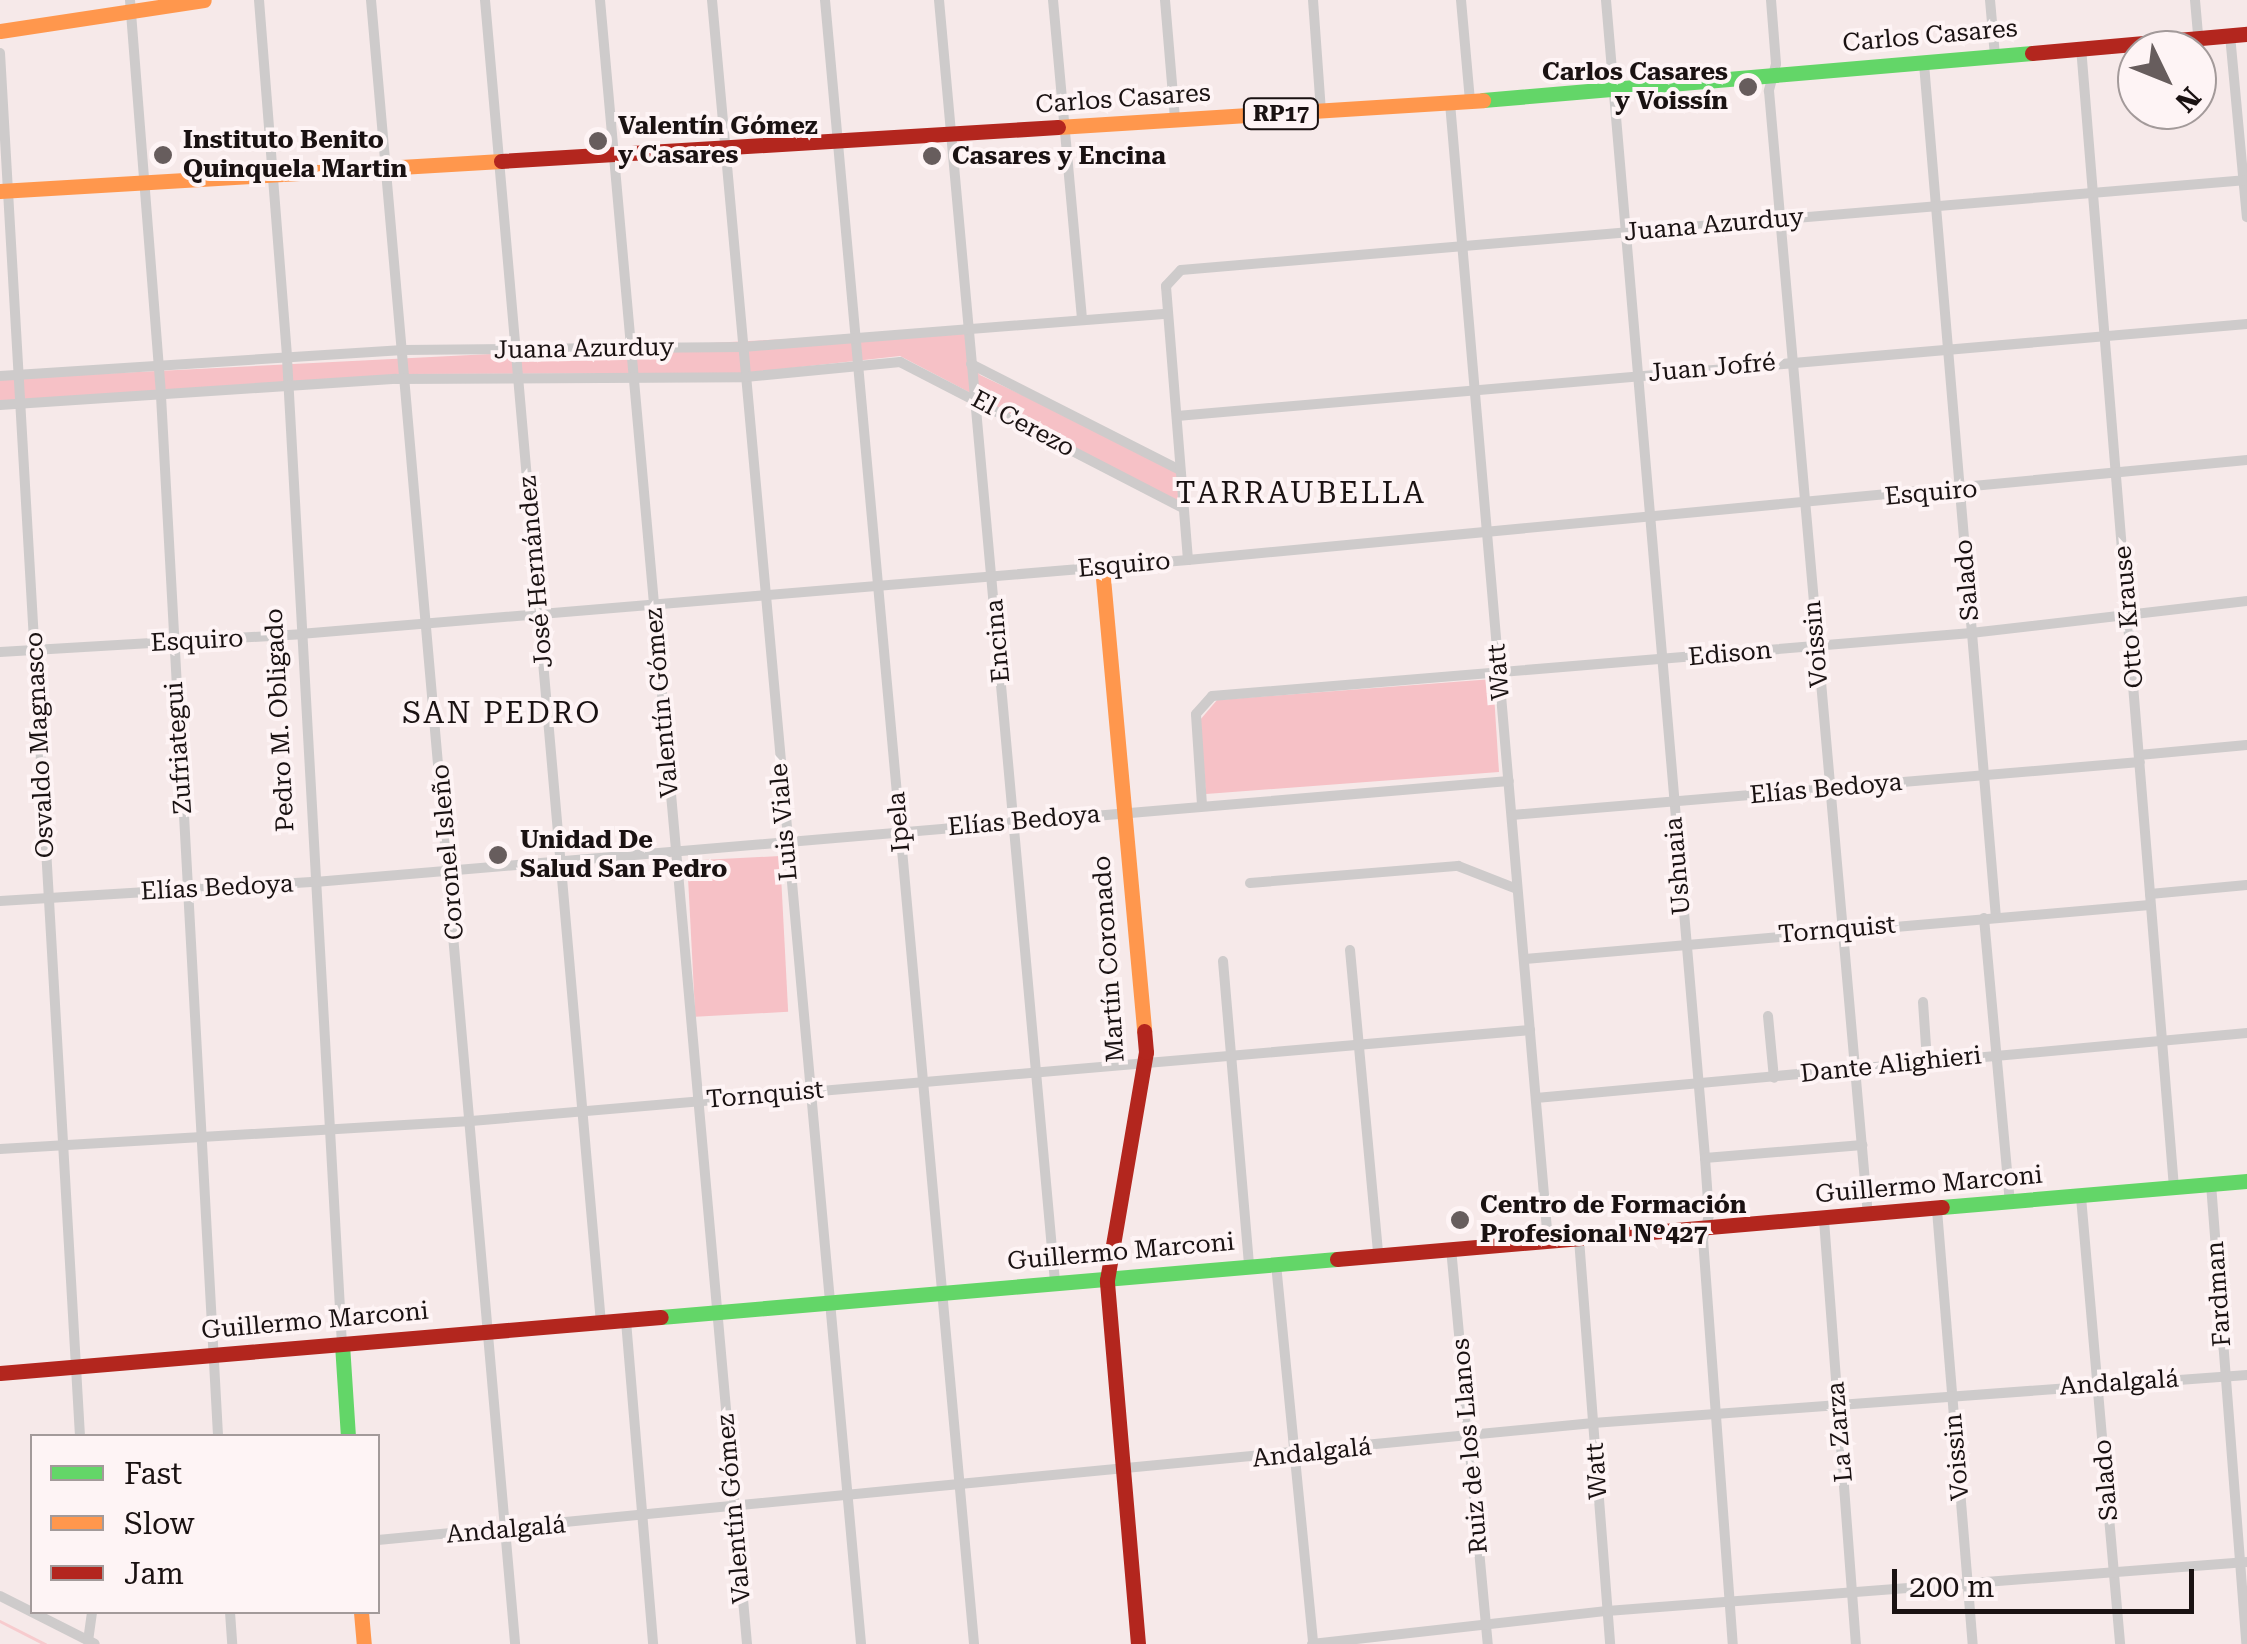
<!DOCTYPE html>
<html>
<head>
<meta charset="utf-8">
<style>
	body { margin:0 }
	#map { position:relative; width:2247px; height:1644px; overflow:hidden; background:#f6e9e9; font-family:"Roboto Serif",serif }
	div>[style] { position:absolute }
	.green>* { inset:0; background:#f6c1c6; transform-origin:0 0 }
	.stream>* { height:2.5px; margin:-1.25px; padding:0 1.25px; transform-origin:1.25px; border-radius:1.25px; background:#f7cbce }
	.street>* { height:10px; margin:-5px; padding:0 5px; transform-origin:5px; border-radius:5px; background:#cecbcb }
	.fast>* { height:15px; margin:-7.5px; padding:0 7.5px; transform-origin:7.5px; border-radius:7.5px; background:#63d668 }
	.slow>* { height:15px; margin:-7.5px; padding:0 7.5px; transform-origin:7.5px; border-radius:7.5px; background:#ff974d }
	.jam>* { height:15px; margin:-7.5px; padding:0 7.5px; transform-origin:7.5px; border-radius:7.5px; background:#b3261e }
	.dots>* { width:28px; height:28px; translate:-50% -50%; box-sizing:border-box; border:5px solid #fef4f5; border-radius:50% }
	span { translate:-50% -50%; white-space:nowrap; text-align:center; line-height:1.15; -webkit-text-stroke:8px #fef4f5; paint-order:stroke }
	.shield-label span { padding:2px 8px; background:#fef4f5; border:2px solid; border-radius:8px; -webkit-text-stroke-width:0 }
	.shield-label { font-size:22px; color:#1a1212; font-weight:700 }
	.street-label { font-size:25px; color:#1a1212 }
	.poi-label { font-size:25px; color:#1a1212; font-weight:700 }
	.right { translate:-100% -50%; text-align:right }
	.left { translate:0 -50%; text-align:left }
	.quarter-label { font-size:30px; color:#1a1212; letter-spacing:2.5px }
	.legend { position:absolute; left:30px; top:1434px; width:350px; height:180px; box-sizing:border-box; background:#fef4f5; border:2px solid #a39a9a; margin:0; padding:12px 18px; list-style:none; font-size:30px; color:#1a1212 }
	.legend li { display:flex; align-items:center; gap:20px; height:50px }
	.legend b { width:50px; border:2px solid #a39a9a }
	.north { position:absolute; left:2117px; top:30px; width:100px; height:100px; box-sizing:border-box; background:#fef4f5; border:2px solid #a39a9a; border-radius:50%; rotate:133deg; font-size:28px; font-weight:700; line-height:40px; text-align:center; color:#1a1212 }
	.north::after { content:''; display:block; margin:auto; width:35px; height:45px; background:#675d5d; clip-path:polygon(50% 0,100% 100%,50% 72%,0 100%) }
	.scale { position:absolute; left:1892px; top:1569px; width:302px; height:45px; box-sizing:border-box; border:5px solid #1a1212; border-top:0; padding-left:12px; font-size:30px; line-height:35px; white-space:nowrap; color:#1a1212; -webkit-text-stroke:8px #fef4f5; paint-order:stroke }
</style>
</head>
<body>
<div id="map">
	<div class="green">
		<div style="clip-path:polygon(965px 330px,971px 364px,980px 375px,1180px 470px,1185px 505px,900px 356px,747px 373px,403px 374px,0 401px,0 379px)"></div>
		<div style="clip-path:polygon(1493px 679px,1499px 772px,1206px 794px,1200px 720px,1217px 700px)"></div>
		<div style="left:780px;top:856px;width:156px;height:93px;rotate:87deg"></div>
	</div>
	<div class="stream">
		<div style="left:0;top:1621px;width:51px;rotate:27.1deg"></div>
	</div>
	<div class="street">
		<div style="left:130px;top:0;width:397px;rotate:85.5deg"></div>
		<div style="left:161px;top:396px;width:1042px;rotate:86.86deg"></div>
		<div style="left:259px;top:0;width:359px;rotate:85.5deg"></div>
		<div style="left:287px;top:358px;width:988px;rotate:86.81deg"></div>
		<div style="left:371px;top:0;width:1650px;rotate:84.99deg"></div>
		<div style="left:485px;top:0;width:1328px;rotate:84.99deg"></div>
		<div style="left:600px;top:0;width:1651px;rotate:84.89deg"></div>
		<div style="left:712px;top:0;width:1651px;rotate:84.82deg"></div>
		<div style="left:825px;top:0;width:1651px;rotate:84.82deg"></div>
		<div style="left:939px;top:0;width:1288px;rotate:84.83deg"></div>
		<div style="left:1053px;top:0;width:319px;rotate:84.8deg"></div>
		<div style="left:1165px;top:0;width:120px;rotate:85.2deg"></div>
		<div style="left:1313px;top:0;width:112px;rotate:85.9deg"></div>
		<div style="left:1461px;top:0;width:101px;rotate:84.9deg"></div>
		<div style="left:1606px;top:0;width:1162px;rotate:85.11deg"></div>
		<div style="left:1705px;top:1158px;width:57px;rotate:86deg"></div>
		<div style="left:1709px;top:1215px;width:25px;rotate:104deg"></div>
		<div style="left:1703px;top:1239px;width:406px;rotate:85.8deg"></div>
		<div style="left:1771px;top:0;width:64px;rotate:85.5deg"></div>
		<div style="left:1776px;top:64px;width:28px;rotate:105deg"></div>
		<div style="left:1769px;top:91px;width:1128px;rotate:84.97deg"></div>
		<div style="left:1990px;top:0;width:56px;rotate:84.9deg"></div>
		<div style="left:2195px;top:0;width:38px;rotate:85deg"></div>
		<div style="left:2230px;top:35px;width:183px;rotate:84.7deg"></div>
		<div style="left:2081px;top:47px;width:1144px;rotate:85.34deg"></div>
		<div style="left:0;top:53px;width:1385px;rotate:86.69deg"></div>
		<div style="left:1924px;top:64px;width:856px;rotate:85.18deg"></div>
		<div style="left:1450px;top:103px;width:1142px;rotate:85.08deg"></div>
		<div style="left:971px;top:364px;width:234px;rotate:26.9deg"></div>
		<div style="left:0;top:376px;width:404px;rotate:-3.7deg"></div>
		<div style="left:403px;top:350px;width:340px;rotate:-0.5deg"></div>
		<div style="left:743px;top:347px;width:425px;rotate:-4.5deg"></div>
		<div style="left:0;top:405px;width:397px;rotate:-3.8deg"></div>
		<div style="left:396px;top:379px;width:349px;rotate:-0.3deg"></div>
		<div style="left:745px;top:377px;width:156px;rotate:-5.5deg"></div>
		<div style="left:900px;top:362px;width:318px;rotate:27.3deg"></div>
		<div style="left:1177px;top:416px;width:1074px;rotate:-4.91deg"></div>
		<div style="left:1188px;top:560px;width:275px;rotate:-94.6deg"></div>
		<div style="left:1166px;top:286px;width:22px;rotate:-47deg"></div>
		<div style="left:1181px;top:270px;width:1070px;rotate:-4.83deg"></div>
		<div style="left:0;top:652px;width:301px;rotate:-3.4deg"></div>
		<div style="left:300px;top:634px;width:891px;rotate:-4.76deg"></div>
		<div style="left:1188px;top:560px;width:1064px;rotate:-5.39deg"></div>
		<div style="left:2139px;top:755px;width:108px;rotate:-5.3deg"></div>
		<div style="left:1202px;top:805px;width:91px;rotate:-93.8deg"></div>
		<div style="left:1196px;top:714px;width:24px;rotate:-48deg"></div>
		<div style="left:1212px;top:696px;width:762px;rotate:-4.74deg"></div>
		<div style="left:1971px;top:633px;width:278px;rotate:-6.6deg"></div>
		<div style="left:1512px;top:815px;width:630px;rotate:-4.82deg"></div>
		<div style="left:1250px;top:883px;width:209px;rotate:-4.7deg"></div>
		<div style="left:1458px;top:866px;width:63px;rotate:21.3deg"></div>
		<div style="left:2150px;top:894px;width:97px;rotate:-5.3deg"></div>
		<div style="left:0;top:901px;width:316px;rotate:-3.5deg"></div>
		<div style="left:315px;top:882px;width:1198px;rotate:-4.84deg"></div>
		<div style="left:1984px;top:918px;width:286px;rotate:84.8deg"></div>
		<div style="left:1350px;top:950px;width:305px;rotate:84.7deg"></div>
		<div style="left:1525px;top:959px;width:627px;rotate:-4.94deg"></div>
		<div style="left:1223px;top:961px;width:306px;rotate:85.1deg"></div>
		<div style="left:1923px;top:1002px;width:59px;rotate:86.1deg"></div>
		<div style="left:1768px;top:1016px;width:62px;rotate:84.5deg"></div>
		<div style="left:1536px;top:1098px;width:714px;rotate:-5.22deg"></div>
		<div style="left:0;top:1149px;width:472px;rotate:-3.4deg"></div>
		<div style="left:471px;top:1121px;width:1063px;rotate:-4.91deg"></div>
		<div style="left:1705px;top:1158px;width:158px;rotate:-4.7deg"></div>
		<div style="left:2211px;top:1184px;width:461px;rotate:85.6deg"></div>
		<div style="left:2081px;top:1197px;width:449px;rotate:85deg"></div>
		<div style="left:1937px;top:1210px;width:435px;rotate:85.3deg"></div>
		<div style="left:1824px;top:1220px;width:425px;rotate:85.7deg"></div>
		<div style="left:1579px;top:1239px;width:406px;rotate:85.6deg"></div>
		<div style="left:1451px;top:1248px;width:398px;rotate:84.7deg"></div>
		<div style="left:1276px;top:1264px;width:382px;rotate:84.4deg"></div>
		<div style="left:626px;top:1321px;width:324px;rotate:85.2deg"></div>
		<div style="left:378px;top:1540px;width:1221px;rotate:-5.5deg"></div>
		<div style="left:1593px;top:1423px;width:656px;rotate:-4.2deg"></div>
		<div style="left:0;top:1596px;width:106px;rotate:26.8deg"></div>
		<div style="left:230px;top:1612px;width:32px;rotate:86deg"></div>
		<div style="left:88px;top:1641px;width:29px;rotate:-82deg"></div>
		<div style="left:1312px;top:1644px;width:297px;rotate:-6.4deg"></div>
		<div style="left:1607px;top:1611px;width:642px;rotate:-4.38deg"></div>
	</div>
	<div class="fast">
		<div style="left:1483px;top:100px;width:551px;rotate:-4.89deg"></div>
		<div style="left:1942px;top:1207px;width:306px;rotate:-4.9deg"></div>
		<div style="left:661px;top:1317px;width:678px;rotate:-4.9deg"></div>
		<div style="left:342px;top:1344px;width:92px;rotate:86.3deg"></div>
	</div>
	<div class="slow">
		<div style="left:0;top:31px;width:206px;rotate:-8.6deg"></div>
		<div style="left:1058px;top:127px;width:426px;rotate:-3.6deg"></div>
		<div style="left:0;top:191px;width:502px;rotate:-3.43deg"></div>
		<div style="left:1102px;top:567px;width:466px;rotate:84.8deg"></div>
		<div style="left:361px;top:1612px;width:32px;rotate:85deg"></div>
	</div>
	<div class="jam">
		<div style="left:2032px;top:53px;width:216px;rotate:-5.1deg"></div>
		<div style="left:501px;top:161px;width:558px;rotate:-3.49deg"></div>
		<div style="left:1337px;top:1259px;width:607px;rotate:-4.91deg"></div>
		<div style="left:0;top:1373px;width:663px;rotate:-4.84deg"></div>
		<div style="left:1138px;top:1644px;width:365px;rotate:-94.9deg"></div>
		<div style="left:1107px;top:1280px;width:231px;rotate:-80.3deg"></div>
		<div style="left:1146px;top:1052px;width:21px;rotate:-95deg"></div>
	</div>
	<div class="dots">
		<div style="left:1748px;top:87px;background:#675d5d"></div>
		<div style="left:598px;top:141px;background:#675d5d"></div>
		<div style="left:163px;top:155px;background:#675d5d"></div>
		<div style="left:932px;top:156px;background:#675d5d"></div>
		<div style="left:498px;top:855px;background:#675d5d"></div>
		<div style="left:1460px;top:1220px;background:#675d5d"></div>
	</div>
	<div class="shield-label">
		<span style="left:1281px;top:114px">RP17</span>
	</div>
	<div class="street-label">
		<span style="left:1930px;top:36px;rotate:-5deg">Carlos Casares</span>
		<span style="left:1123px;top:99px;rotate:-4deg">Carlos Casares</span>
		<span style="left:1714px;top:225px;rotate:-5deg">Juana Azurduy</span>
		<span style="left:584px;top:349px;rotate:-1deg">Juana Azurduy</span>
		<span style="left:1712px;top:368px;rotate:-5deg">Juan Jofré</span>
		<span style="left:1023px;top:424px;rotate:28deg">El Cerezo</span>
		<span style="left:1931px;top:493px;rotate:-5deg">Esquiro</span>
		<span style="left:1124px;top:565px;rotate:-5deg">Esquiro</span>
		<span style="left:536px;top:572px;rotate:-95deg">José Hernández</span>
		<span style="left:1967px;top:580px;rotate:-95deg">Salado</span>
		<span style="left:2129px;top:617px;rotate:-95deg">Otto Krause</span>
		<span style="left:197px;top:641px;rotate:-3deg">Esquiro</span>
		<span style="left:998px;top:641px;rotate:-95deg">Encina</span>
		<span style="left:1816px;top:644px;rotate:-95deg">Voissin</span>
		<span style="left:1730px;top:654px;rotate:-5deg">Edison</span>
		<span style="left:1499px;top:672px;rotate:-95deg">Watt</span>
		<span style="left:662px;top:703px;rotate:-95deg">Valentín Gómez</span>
		<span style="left:280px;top:720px;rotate:-93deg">Pedro M. Obligado</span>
		<span style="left:40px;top:745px;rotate:-93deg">Osvaldo Magnasco</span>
		<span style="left:179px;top:748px;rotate:-94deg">Zufriategui</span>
		<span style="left:1826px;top:789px;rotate:-5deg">Elías Bedoya</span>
		<span style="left:1024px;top:821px;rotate:-5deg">Elías Bedoya</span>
		<span style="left:784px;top:822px;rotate:-95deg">Luis Viale</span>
		<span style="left:899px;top:822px;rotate:-95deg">Ipela</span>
		<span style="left:448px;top:852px;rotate:-95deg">Coronel Isleño</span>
		<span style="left:1678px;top:866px;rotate:-95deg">Ushuaia</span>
		<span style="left:217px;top:888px;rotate:-3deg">Elías Bedoya</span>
		<span style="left:1837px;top:930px;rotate:-5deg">Tornquist</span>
		<span style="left:1109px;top:959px;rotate:-94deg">Martín Coronado</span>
		<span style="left:1891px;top:1065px;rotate:-6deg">Dante Alighieri</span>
		<span style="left:765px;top:1095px;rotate:-5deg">Tornquist</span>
		<span style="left:1929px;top:1185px;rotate:-5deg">Guillermo Marconi</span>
		<span style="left:1121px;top:1252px;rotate:-5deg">Guillermo Marconi</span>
		<span style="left:2219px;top:1294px;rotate:-94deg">Fardman</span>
		<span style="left:315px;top:1321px;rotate:-5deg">Guillermo Marconi</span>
		<span style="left:2119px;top:1383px;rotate:-4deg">Andalgalá</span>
		<span style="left:1840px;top:1432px;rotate:-95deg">La Zarza</span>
		<span style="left:1470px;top:1446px;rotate:-95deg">Ruiz de los Llanos</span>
		<span style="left:1312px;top:1453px;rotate:-6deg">Andalgalá</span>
		<span style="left:1957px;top:1457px;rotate:-95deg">Voissin</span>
		<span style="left:1597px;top:1471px;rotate:-94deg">Watt</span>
		<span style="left:2106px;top:1480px;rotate:-95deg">Salado</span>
		<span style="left:734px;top:1509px;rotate:-95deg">Valentín Gómez</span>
		<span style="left:506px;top:1530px;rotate:-5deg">Andalgalá</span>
	</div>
	<div class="poi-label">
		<span class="right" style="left:1728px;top:87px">Carlos Casares<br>y Voissín</span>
		<span class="left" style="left:618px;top:141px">Valentín Gómez<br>y Casares</span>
		<span class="left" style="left:183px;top:155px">Instituto Benito<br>Quinquela Martin</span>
		<span class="left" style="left:952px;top:156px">Casares y Encina</span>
		<span class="left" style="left:520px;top:855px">Unidad De<br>Salud San Pedro</span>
		<span class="left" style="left:1480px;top:1220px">Centro de Formación<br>Profesional Nº427</span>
	</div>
	<div class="quarter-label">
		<span style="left:1301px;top:493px">TARRAUBELLA</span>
		<span style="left:502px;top:713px">SAN PEDRO</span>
	</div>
	<ul class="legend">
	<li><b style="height:12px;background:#63d668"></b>Fast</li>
	<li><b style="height:12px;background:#ff974d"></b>Slow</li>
	<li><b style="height:12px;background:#b3261e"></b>Jam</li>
	</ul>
	<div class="north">N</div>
	<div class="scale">200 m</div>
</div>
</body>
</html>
